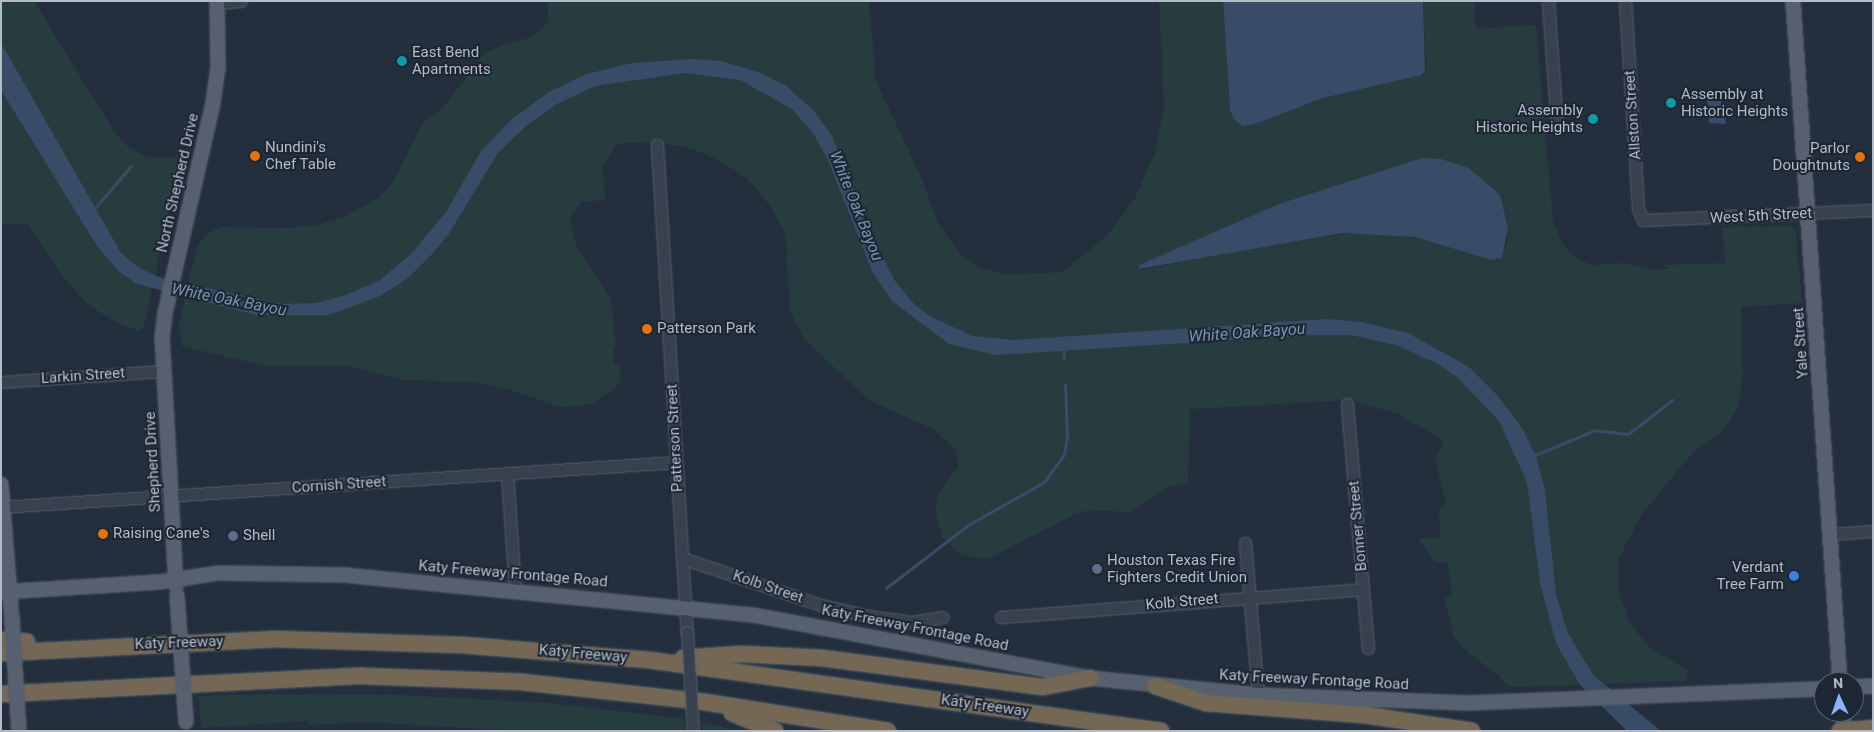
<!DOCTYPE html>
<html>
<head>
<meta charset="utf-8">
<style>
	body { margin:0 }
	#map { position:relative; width:1874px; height:732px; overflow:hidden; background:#242f3e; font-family:Roboto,sans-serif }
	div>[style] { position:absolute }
	.green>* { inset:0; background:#263c3f }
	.water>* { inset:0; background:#394c67 }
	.stream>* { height:3px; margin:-1.5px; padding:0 1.5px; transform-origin:1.5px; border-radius:1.5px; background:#394c67 }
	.roads { filter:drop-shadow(0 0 1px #565f6c) drop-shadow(0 0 1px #565f6c) }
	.minor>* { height:11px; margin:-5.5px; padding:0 5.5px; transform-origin:5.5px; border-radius:5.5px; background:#38414e }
	.major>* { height:14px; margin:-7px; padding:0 7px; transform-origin:7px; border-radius:7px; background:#56606e }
	.highway>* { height:16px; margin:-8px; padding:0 8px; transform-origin:8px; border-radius:8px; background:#746855 }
	.bridges { filter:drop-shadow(0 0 1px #565f6c) drop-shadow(0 0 1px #565f6c) }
	.minor-bridge>* { height:11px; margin:-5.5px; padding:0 5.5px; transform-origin:5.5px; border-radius:5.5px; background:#38414e }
	.major-bridge>* { height:14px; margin:-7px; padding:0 7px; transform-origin:7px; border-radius:7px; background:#56606e }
	.highway-bridge>* { height:16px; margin:-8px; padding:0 8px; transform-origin:8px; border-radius:8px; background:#746855 }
	.dots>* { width:14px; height:14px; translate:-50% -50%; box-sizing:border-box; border:2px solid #1d2633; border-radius:50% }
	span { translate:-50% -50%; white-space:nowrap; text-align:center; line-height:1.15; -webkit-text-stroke:4px #1d2633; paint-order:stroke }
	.poi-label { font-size:15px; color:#b4bcc9 }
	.left { translate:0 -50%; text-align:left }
	.right { translate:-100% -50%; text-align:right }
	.street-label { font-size:15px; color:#b4bcc9 }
	.water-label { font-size:16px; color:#7c92b1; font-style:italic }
	.frame { position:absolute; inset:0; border:2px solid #b4bcc9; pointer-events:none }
	.north { position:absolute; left:1814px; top:672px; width:50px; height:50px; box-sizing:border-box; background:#1d2633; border:1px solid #59626f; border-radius:50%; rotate:357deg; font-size:14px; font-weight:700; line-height:20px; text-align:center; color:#b4bcc9 }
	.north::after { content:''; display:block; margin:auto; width:18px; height:22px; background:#8ab4f8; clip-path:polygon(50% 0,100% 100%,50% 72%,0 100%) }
</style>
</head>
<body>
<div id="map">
	<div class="green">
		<div style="clip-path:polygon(1px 1px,34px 1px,113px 130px,128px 147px,147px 157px,177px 158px,181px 162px,143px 328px,139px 331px,115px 322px,86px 303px,62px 275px,27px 223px,1px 225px)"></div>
		<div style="clip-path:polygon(evenodd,548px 1px,869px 1px,876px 82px,918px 170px,938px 223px,960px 254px,980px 267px,1005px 275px,1062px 272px,1108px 235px,1135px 198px,1154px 155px,1164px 108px,1159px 1px,1223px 1px,1230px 110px,1252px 125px,1323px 98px,1394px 80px,1426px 67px,1423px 1px,1474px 1px,1476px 29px,1536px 25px,1553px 221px,1562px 243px,1572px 255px,1591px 265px,1624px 263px,1650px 270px,1670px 268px,1662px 265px,1725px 263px,1722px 227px,1791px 226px,1796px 232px,1802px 303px,1741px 307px,1743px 378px,1737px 410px,1723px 431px,1693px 452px,1641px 515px,1619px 558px,1619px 591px,1629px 622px,1650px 648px,1686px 669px,1688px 678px,1685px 681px,1512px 687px,1504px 683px,1500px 676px,1468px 653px,1454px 637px,1445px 598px,1452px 597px,1448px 562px,1435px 562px,1419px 539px,1440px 538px,1439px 509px,1446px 503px,1435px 461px,1443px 441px,1401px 415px,1352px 400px,1190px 409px,1188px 484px,1169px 486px,1130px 512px,1089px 510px,1073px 515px,992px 557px,973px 558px,960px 554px,942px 537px,935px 510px,939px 492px,958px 467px,956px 450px,933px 429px,869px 400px,804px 339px,790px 311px,785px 232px,772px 209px,756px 188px,737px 171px,704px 153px,681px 146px,643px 142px,616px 144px,603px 167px,605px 200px,582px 202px,571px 215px,572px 232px,578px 249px,611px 299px,616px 346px,613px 346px,614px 365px,620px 365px,621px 380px,618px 385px,592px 404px,559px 407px,510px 390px,476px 382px,404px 380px,346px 365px,261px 365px,182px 346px,179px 324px,197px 248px,204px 236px,220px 227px,290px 228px,317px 225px,344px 217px,375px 200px,391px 185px,423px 123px,443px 108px,484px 54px,503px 45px,529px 38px,541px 30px,548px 20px,548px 1px,1432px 158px,1469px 168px,1500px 195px,1508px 228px,1507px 244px,1499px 260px,1415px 237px,1360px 232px,1267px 244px,1142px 270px,1138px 267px,1279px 204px,1432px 158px)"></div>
		<div style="clip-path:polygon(267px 694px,400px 695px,549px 703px,685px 719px,686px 731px,520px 731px,366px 722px,309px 725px,308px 721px,201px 728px,199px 696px)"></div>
		<div style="clip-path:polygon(702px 722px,738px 731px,703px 731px)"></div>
	</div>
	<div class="water">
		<div style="clip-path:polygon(1223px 1px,1423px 1px,1425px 71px,1421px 75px,1323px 98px,1252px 125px,1243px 126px,1234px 119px,1230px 110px)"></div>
		<div style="clip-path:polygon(1px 43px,121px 253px,139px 268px,162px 278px,280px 304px,316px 303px,346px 295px,380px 280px,411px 254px,446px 212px,481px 151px,512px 119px,549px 92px,587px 74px,632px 63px,692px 59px,721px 61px,761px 73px,785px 85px,813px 110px,832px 136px,871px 234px,895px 281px,914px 304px,928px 315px,972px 336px,1014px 340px,1327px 319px,1361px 322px,1408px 333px,1469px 367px,1497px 395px,1522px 428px,1536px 456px,1545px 490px,1556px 594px,1567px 631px,1593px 675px,1661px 731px,1627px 731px,1580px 685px,1556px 643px,1540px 583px,1527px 482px,1499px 421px,1457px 377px,1436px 363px,1396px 345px,1351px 335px,1313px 335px,995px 355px,949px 344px,892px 301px,872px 271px,827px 158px,813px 133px,792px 109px,740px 80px,685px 73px,595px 86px,555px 105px,526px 126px,498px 153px,448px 235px,432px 254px,408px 278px,380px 296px,329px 315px,256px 315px,137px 284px,118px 271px,97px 246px,1px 90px)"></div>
		<div style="clip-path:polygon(1721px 99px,1721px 104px,1725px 104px,1726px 124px,1709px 123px,1707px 100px)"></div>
		<div style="clip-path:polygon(1422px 158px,1441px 159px,1469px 168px,1500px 195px,1508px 228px,1502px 258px,1492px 260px,1415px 237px,1342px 233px,1139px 269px,1139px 265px,1279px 204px)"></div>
	</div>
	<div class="stream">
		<div style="left:94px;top:209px;width:57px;rotate:-49.3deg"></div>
		<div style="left:1063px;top:347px;width:12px;rotate:85deg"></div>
		<div style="left:1533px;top:456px;width:67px;rotate:-22.8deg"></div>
		<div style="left:1595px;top:430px;width:33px;rotate:7deg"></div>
		<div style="left:1628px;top:434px;width:56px;rotate:-37.7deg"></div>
		<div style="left:886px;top:588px;width:103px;rotate:-37.5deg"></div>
		<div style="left:968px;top:525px;width:87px;rotate:-29.5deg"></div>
		<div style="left:1044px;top:482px;width:34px;rotate:-54deg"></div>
		<div style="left:1064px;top:454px;width:17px;rotate:-80deg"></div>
		<div style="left:1067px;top:437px;width:53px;rotate:-92.2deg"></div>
	</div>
	<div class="roads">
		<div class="minor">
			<div style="left:1548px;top:1px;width:126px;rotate:85.9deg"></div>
			<div style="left:1625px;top:1px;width:208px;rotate:86.4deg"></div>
			<div style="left:1638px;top:209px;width:12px;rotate:66deg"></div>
			<div style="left:1643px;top:220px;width:230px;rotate:-2.5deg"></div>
			<div style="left:217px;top:3px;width:24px;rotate:-5deg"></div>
			<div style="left:657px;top:145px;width:488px;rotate:86.5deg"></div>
			<div style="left:1px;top:382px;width:163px;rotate:-3.9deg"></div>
			<div style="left:1347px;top:404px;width:245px;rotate:85.1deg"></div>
			<div style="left:507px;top:473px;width:118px;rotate:86.1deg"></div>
			<div style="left:1px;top:507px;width:676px;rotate:-3.81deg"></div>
			<div style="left:1831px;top:534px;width:42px;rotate:-4.1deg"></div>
			<div style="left:1245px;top:543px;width:153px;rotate:85.1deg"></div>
			<div style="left:682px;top:558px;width:147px;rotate:18.7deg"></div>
			<div style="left:821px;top:605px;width:48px;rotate:13.2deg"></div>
			<div style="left:868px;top:616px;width:44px;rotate:7.8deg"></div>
			<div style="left:912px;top:622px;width:31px;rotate:-9deg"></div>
			<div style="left:1001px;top:617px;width:363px;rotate:-4.4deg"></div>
		</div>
		<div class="major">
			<div style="left:1793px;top:1px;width:683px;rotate:86.05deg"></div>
			<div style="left:1px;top:484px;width:137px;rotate:85.4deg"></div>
			<div style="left:176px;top:586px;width:248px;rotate:-93.2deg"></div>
			<div style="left:162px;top:338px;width:25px;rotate:-83deg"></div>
			<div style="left:165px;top:313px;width:215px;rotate:-77.1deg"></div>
			<div style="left:213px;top:103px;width:35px;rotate:-82deg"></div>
			<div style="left:218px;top:68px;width:67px;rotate:-90.9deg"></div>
			<div style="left:1px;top:592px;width:159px;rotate:-3.6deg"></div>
			<div style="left:160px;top:582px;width:60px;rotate:-8.7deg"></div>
			<div style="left:219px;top:573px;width:125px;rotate:0.9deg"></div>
			<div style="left:344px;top:575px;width:411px;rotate:5.6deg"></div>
			<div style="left:753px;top:615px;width:343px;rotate:10.6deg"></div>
			<div style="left:1090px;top:678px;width:169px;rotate:5.8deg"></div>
			<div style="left:1258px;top:695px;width:210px;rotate:2.2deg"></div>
			<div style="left:1468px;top:703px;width:356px;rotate:-2.3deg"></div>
			<div style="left:1854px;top:687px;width:19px;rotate:-3deg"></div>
			<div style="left:1843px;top:712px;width:19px;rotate:87deg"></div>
		</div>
		<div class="highway">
			<div style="left:1px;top:640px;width:26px;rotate:4deg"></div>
			<div style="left:1px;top:653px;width:272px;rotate:-2.9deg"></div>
			<div style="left:273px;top:639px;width:189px;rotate:1.8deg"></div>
			<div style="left:462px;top:645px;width:188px;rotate:4.6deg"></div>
			<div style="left:649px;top:660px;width:517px;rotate:7.89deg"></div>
			<div style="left:683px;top:658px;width:59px;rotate:-3.9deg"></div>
			<div style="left:742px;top:654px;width:80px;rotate:2.9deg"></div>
			<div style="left:822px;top:658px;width:223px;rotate:7.5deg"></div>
			<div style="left:1043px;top:687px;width:48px;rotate:-10.8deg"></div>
			<div style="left:1155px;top:686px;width:54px;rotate:18.4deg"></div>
			<div style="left:1206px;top:703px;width:159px;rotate:4.3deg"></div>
			<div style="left:1365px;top:715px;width:108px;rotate:8.5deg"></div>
			<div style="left:1px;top:694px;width:361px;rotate:-2.9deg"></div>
			<div style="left:362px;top:676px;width:160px;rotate:2.1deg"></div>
			<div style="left:522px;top:682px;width:184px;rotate:6.2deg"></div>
			<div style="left:705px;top:702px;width:185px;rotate:9deg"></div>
			<div style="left:732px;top:713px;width:47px;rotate:22.7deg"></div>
		</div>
	</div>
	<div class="bridges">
		<div class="minor-bridge">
			<div style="left:687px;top:632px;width:97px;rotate:86.5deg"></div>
		</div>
		<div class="major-bridge">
			<div style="left:177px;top:596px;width:126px;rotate:85.9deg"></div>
			<div style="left:12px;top:621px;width:110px;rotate:86.4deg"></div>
		</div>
		<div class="highway-bridge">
			<div style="left:1840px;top:731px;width:33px;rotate:-5deg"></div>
		</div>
	</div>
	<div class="dots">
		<div style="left:402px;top:61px;background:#0f9aa8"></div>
		<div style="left:1671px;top:103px;background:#0f9aa8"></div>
		<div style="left:1593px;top:119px;background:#0f9aa8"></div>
		<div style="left:255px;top:156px;background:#e8710a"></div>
		<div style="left:1860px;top:157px;background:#e8710a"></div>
		<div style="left:647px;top:329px;background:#e8710a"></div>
		<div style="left:103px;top:534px;background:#e8710a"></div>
		<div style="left:233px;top:536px;background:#5c6f8a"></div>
		<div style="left:1097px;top:569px;background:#5c6f8a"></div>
		<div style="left:1794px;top:576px;background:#3f7fe0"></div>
	</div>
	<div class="poi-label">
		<span class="left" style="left:412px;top:61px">East Bend<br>Apartments</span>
		<span class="left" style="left:1681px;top:103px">Assembly at<br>Historic Heights</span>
		<span class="right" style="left:1583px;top:119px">Assembly<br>Historic Heights</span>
		<span class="left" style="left:265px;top:156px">Nundini's<br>Chef Table</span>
		<span class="right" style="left:1850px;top:157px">Parlor<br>Doughtnuts</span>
		<span class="left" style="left:657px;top:329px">Patterson Park</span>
		<span class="left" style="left:113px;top:534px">Raising Cane's</span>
		<span class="left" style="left:243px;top:536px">Shell</span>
		<span class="left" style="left:1107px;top:569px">Houston Texas Fire<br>Fighters Credit Union</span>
		<span class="right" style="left:1784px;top:576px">Verdant<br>Tree Farm</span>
	</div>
	<div class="street-label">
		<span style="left:1633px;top:115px;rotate:-94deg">Allston Street</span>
		<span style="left:178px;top:183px;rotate:-77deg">North Shepherd Drive</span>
		<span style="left:1761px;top:216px;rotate:-3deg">West 5th Street</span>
		<span style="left:1801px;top:343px;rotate:-94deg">Yale Street</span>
		<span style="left:83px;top:376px;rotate:-4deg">Larkin Street</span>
		<span style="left:675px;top:438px;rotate:-93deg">Patterson Street</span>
		<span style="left:153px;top:462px;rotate:-93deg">Shepherd Drive</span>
		<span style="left:339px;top:485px;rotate:-4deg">Cornish Street</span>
		<span style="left:1358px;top:526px;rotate:-95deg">Bonner Street</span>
		<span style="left:513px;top:574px;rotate:5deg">Katy Freeway Frontage Road</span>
		<span style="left:768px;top:587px;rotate:19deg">Kolb Street</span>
		<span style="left:1182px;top:602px;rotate:-5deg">Kolb Street</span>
		<span style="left:915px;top:628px;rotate:11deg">Katy Freeway Frontage Road</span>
		<span style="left:179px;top:643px;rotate:-2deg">Katy Freeway</span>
		<span style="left:583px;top:654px;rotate:5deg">Katy Freeway</span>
		<span style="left:1314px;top:680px;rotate:3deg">Katy Freeway Frontage Road</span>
		<span style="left:985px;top:706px;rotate:8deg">Katy Freeway</span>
	</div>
	<div class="water-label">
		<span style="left:856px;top:206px;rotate:68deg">White Oak Bayou</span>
		<span style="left:229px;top:300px;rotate:11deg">White Oak Bayou</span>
		<span style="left:1247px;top:333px;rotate:-4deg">White Oak Bayou</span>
	</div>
	<div class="frame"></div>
	<div class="north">N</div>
</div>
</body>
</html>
